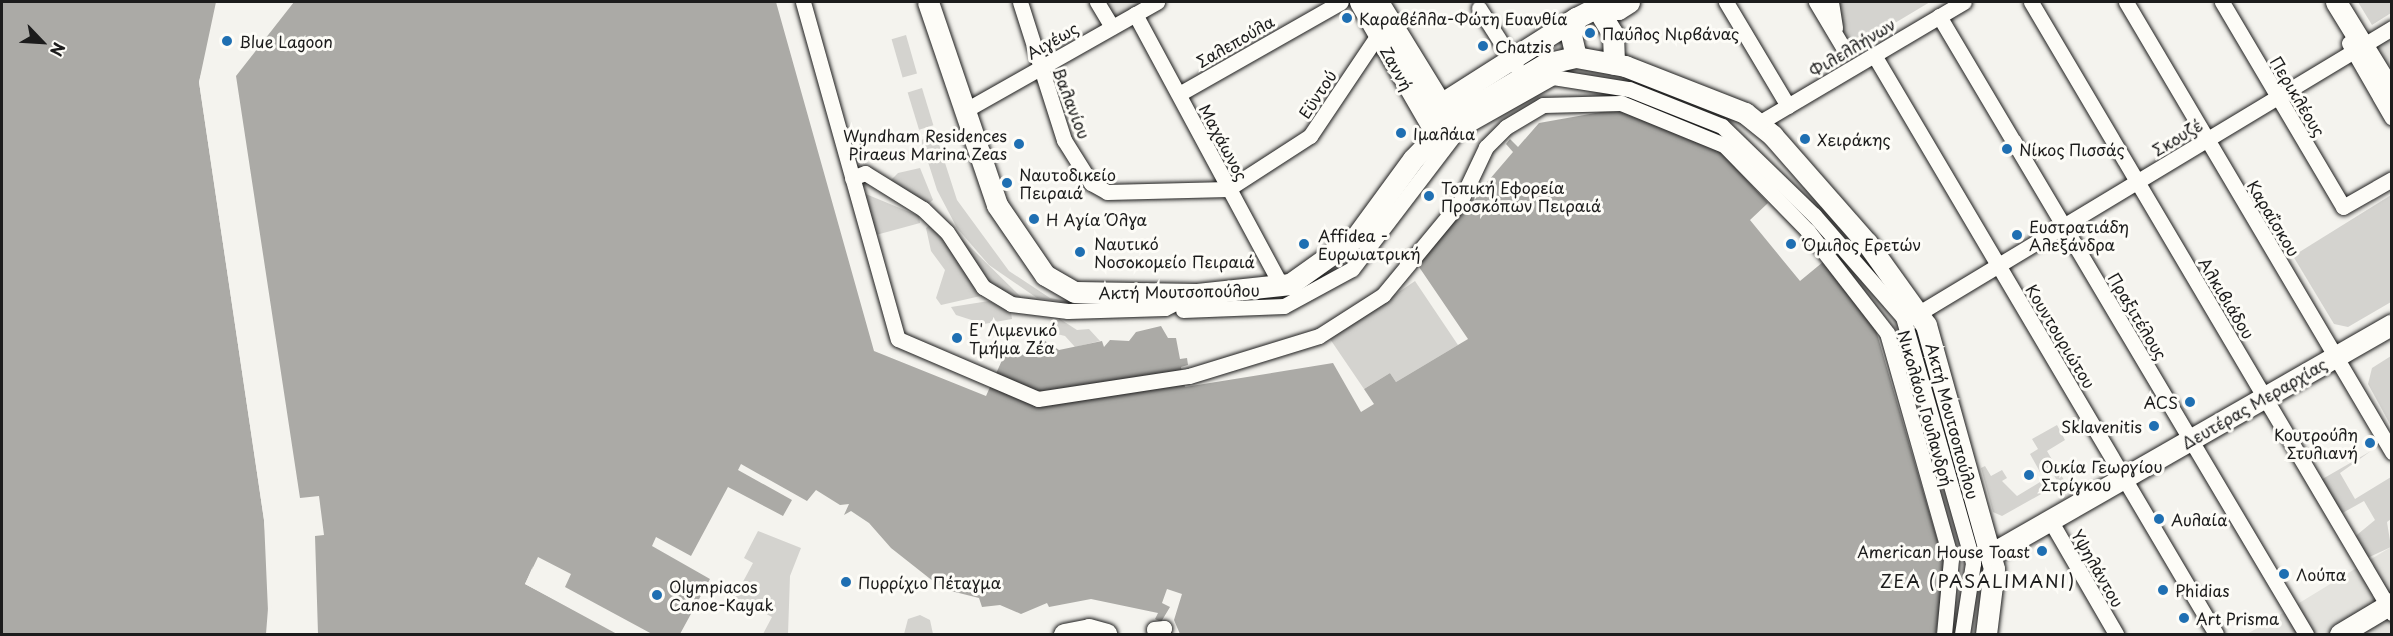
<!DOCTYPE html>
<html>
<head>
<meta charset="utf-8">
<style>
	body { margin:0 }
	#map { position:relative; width:2393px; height:636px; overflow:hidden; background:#f4f3ee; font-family:"Playpen Sans",sans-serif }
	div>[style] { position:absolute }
	.built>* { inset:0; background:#e4e3de }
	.green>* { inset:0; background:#d4d3cf; transform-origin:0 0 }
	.water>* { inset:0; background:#abaaa6 }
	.pier>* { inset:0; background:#f4f3ee }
	.roads { filter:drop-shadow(0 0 2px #1c1c1c) drop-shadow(0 0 2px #1c1c1c) }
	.street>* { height:15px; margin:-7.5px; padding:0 7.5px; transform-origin:7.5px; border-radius:7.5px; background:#fdfcf7 }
	.secondary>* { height:21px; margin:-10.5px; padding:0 10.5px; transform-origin:10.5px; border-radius:10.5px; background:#fdfcf7 }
	.dots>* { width:16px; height:16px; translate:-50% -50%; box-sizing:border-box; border:3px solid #fdfcf7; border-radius:50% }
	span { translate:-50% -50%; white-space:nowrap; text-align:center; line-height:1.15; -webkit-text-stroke:6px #fdfcf7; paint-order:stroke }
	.poi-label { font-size:16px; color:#1c1c1c }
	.left { translate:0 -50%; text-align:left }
	.right { translate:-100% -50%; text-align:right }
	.street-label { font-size:16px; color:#1c1c1c }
	.neighbourhood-label { font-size:18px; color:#1c1c1c; letter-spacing:1.5px }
	.frame { position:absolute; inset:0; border:3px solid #1c1c1c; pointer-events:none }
	.north { position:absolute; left:12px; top:12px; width:60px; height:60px; -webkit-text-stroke:4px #fdfcf7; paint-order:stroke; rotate:115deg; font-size:16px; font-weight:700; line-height:24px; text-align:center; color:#1c1c1c }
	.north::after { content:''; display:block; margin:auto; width:21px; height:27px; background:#1c1c1c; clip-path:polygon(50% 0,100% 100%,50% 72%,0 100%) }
</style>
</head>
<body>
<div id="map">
	<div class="built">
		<div style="clip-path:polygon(1104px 2px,1146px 2px,1114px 19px)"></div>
		<div style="clip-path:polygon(2391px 30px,2391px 75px,2371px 42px)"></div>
		<div style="clip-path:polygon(2391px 547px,2391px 634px,2247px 634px,2273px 619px)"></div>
	</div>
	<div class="green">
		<div style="clip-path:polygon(1812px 2px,1930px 2px,1833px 60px,1841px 52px)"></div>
		<div style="clip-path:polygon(2358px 2px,2391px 2px,2391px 13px,2372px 25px)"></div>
		<div style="left:906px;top:35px;width:40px;height:15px;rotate:74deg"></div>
		<div style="left:922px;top:88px;width:39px;height:15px;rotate:73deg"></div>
		<div style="clip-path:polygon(936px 135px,957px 200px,1009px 271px,1050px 298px,1098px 307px,1037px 298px,989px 265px,957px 228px,937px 190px,921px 140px)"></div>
		<div style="clip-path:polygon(920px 168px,933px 200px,928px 204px,891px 180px,898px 173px)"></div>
		<div style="clip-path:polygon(861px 192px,919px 216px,920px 223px,876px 235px)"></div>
		<div style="clip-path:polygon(2391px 195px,2391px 302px,2348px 327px,2334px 324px,2293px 256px)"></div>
		<div style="clip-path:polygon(931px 224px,962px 239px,1021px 297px,985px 295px,941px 305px,936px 298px,945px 270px,931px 251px,926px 228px)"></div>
		<div style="clip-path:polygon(1415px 281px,1458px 345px,1396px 382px,1390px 373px,1364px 389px,1330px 339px)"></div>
		<div style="clip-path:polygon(989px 301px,1011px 312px,1012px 319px,984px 324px,956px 315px,951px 307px)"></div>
		<div style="clip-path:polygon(1060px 319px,1077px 330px,1089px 329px,1100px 341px,1075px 347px,1065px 336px,1041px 330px)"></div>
		<div style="clip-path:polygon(2391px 356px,2391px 426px,2368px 384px,2372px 368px)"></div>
		<div style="clip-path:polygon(2057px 425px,2065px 440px,2047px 451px,2064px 480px,2059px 484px,2049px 467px,2040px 472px,2030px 454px,2038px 449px,2032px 439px)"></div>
		<div style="clip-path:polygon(2371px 451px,2340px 473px,2355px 499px,2391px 477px,2391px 519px,2387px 522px,2391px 547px,2365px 559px,2352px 539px,2375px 520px,2364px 501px,2339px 515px,2319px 481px)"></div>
		<div style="clip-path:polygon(1985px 466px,1991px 476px,2002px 470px,2007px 478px,2002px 481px,2017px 496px,2045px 479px,2050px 489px,2002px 516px,1993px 512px,1981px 468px)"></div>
		<div style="clip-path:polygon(758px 531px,801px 548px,790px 576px,788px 634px,763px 634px,772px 617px,725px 592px,728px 586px,738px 591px,753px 563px,744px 558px)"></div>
		<div style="clip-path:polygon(920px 615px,930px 620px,933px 634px,904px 634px,908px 619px)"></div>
	</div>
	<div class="water">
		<div style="clip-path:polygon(2px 2px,216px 2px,199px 82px,264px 520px,270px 583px,266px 634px,2px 634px)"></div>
		<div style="clip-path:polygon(294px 2px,776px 2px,874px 351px,986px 396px,1007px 349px,1029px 357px,1028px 349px,1042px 339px,1059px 350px,1102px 341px,1104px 347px,1110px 340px,1129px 341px,1136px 332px,1161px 326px,1168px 338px,1176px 338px,1180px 359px,1187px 358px,1188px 365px,1181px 367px,1185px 387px,1333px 363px,1361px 412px,1374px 404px,1364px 389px,1390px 373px,1396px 382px,1468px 339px,1417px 264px,1513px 152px,1506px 144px,1510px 139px,1518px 147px,1539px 123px,1618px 109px,1719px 150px,1768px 203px,1750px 220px,1800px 281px,1823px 262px,1875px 327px,1945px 566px,1936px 634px,1180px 634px,1174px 620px,1182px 594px,1167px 589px,1162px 603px,1170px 607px,1161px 622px,1155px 619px,1158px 613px,1091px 599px,1049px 607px,1047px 603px,1021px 614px,1000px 605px,982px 607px,979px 598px,943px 589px,891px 548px,869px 523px,851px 511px,844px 515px,849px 504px,840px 505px,816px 490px,807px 501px,741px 464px,738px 470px,792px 500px,783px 516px,728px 487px,691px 556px,656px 537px,652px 546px,710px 579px,680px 634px,652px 634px,565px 587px,571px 574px,538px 557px,525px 584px,617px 634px,318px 634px,315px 536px,324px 535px,319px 496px,300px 498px,236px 76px)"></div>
	</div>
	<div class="pier">
		<div style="clip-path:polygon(206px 56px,203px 82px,267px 520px,273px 583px,269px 634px,264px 520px,199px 82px)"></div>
		<div style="clip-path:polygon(533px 566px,529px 583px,620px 634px,525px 584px)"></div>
	</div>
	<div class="roads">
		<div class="street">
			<div style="left:803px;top:2px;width:350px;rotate:74.3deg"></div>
			<div style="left:898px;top:339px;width:152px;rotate:23.2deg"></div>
			<div style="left:1038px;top:399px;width:153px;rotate:-8.7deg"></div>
			<div style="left:1189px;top:376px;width:136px;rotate:-17.1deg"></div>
			<div style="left:1319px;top:336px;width:76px;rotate:-32.6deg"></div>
			<div style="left:1383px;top:295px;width:121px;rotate:-50.4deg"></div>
			<div style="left:1460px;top:202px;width:61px;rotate:-64.7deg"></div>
			<div style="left:1486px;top:147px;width:28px;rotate:-45deg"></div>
			<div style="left:1506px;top:127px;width:43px;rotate:-30.7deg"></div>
			<div style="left:1543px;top:105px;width:78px;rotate:-1.5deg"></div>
			<div style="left:1621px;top:103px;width:111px;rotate:22.2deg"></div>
			<div style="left:1724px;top:145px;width:120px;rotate:45.7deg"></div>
			<div style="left:1808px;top:231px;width:129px;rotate:52.2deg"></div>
			<div style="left:1887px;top:333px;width:235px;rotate:74.2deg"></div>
			<div style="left:1951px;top:559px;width:75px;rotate:95.3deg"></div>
			<div style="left:1020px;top:2px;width:145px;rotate:72.3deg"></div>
			<div style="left:1064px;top:140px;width:51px;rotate:57.9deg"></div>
			<div style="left:1091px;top:183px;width:18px;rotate:29deg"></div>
			<div style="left:1107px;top:192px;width:121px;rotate:-1.4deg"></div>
			<div style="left:1228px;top:189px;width:98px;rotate:-32.9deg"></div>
			<div style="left:1310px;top:136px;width:133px;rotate:-56.1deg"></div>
			<div style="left:1097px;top:2px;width:29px;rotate:59deg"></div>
			<div style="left:1726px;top:2px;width:121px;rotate:59.2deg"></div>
			<div style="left:1816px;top:2px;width:55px;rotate:59.2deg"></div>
			<div style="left:1831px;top:2px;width:26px;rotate:81deg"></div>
			<div style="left:2031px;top:2px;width:710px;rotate:59.42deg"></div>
			<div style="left:2126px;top:2px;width:523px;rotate:59.41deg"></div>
			<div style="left:2222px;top:2px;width:238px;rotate:59.4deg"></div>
			<div style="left:2343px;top:207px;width:56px;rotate:-29.7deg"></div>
			<div style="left:1479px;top:8px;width:69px;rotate:57.5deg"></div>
			<div style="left:1135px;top:14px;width:310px;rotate:61.7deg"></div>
			<div style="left:1939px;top:16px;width:719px;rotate:59.3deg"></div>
			<div style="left:2349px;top:43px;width:86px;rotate:60.2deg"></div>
			<div style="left:1874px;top:55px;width:672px;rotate:59.43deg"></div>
			<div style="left:1179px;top:94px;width:186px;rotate:-29.6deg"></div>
			<div style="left:964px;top:111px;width:222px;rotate:-29.5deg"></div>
			<div style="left:1759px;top:123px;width:238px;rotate:-30.6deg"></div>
			<div style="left:852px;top:178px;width:14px;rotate:-21deg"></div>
			<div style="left:865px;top:173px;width:68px;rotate:31.8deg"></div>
			<div style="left:923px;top:209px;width:33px;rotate:44deg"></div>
			<div style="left:947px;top:232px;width:66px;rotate:56.8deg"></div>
			<div style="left:983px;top:287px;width:33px;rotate:31deg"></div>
			<div style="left:1011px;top:304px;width:57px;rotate:7deg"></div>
			<div style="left:1068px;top:311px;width:97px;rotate:-1.8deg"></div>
			<div style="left:1165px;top:308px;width:29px;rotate:-27deg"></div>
			<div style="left:1183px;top:310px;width:101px;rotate:-2.3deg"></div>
			<div style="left:1284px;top:306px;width:77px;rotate:-28.6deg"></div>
			<div style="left:1352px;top:269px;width:173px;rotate:-52.7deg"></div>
			<div style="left:1457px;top:131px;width:110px;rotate:-29.4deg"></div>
			<div style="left:1553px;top:77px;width:77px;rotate:9deg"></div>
			<div style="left:1629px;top:89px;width:100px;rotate:21.7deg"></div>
			<div style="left:1722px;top:126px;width:128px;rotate:44.1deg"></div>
			<div style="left:1814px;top:215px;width:135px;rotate:48.9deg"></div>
			<div style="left:1903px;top:317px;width:256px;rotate:74.1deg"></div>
			<div style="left:1973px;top:563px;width:72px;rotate:98.8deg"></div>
			<div style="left:1919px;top:313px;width:552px;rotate:-31.07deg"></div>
			<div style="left:2050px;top:520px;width:132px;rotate:59.9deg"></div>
			<div style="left:1156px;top:634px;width:5px;rotate:-112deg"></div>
			<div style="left:1154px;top:629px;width:10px;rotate:-6deg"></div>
			<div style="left:1164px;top:628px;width:7px;rotate:124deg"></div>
		</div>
		<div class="secondary">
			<div style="left:928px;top:2px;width:214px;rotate:71.2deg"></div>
			<div style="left:997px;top:205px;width:85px;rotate:55.6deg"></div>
			<div style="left:1045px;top:275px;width:34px;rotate:30deg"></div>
			<div style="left:1075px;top:292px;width:122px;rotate:0.9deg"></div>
			<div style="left:1197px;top:294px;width:94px;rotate:-6.1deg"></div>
			<div style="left:1290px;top:284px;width:81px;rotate:-35.5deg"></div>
			<div style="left:1356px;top:237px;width:97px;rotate:-53.8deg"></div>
			<div style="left:1413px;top:159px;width:56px;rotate:-45.7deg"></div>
			<div style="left:1452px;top:119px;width:108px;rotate:-30.6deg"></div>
			<div style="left:1545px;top:64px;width:32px;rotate:-13deg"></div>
			<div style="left:1576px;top:57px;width:50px;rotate:10.4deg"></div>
			<div style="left:1625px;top:66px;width:129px;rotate:21.4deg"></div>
			<div style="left:1745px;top:113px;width:36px;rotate:39deg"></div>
			<div style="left:1773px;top:136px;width:142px;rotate:48.7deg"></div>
			<div style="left:1867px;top:243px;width:101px;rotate:54.3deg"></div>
			<div style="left:1926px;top:325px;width:253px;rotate:74.4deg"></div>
			<div style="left:1994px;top:569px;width:65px;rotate:97deg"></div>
			<div style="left:1360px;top:2px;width:151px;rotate:59.9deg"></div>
			<div style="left:1378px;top:2px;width:132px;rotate:58.4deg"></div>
			<div style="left:2336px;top:2px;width:107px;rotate:58.4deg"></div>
			<div style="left:1596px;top:6px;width:33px;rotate:59deg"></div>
			<div style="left:1613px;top:34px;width:30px;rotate:88deg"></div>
			<div style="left:1596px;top:6px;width:22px;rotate:8deg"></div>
			<div style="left:1618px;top:9px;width:13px;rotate:-32deg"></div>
			<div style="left:1576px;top:57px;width:22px;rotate:-103deg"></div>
			<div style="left:1571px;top:36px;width:19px;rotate:-74deg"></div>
			<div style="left:1576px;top:18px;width:35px;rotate:-27deg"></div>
			<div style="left:1439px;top:105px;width:162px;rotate:-32.4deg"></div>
			<div style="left:1991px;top:554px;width:462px;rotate:-29.8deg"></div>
			<div style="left:1064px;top:634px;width:25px;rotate:-11deg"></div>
			<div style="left:1089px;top:629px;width:18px;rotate:16deg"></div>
			<div style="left:2340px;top:634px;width:61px;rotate:-30.8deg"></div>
		</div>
	</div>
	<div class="dots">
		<div style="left:1347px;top:18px;background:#1f6fb2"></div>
		<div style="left:1590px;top:33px;background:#1f6fb2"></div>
		<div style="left:227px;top:41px;background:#1f6fb2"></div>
		<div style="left:1483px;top:46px;background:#1f6fb2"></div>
		<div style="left:1401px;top:133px;background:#1f6fb2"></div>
		<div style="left:1805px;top:139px;background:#1f6fb2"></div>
		<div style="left:1019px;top:144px;background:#1f6fb2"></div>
		<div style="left:2007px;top:149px;background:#1f6fb2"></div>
		<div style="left:1007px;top:183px;background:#1f6fb2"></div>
		<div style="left:1429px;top:196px;background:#1f6fb2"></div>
		<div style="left:1034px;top:219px;background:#1f6fb2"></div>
		<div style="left:2017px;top:235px;background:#1f6fb2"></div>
		<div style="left:1304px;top:244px;background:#1f6fb2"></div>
		<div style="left:1791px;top:244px;background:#1f6fb2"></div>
		<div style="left:1080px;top:252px;background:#1f6fb2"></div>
		<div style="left:957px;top:338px;background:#1f6fb2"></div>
		<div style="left:2190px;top:402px;background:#1f6fb2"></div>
		<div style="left:2154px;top:426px;background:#1f6fb2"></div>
		<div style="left:2370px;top:443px;background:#1f6fb2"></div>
		<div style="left:2029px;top:475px;background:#1f6fb2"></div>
		<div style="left:2159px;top:519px;background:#1f6fb2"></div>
		<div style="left:2042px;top:551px;background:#1f6fb2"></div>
		<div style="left:2284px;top:574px;background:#1f6fb2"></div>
		<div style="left:846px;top:582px;background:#1f6fb2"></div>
		<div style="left:2163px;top:590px;background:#1f6fb2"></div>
		<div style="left:657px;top:595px;background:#1f6fb2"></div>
		<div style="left:2184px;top:618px;background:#1f6fb2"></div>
	</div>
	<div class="poi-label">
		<span class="left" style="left:1359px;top:18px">Καραβέλλα-Φώτη Ευανθία</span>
		<span class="left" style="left:1602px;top:33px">Παύλος Νιρβάνας</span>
		<span class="left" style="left:239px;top:41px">Blue Lagoon</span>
		<span class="left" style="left:1495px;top:46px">Chatzis</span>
		<span class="left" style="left:1413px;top:133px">Ιμαλάια</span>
		<span class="right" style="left:1007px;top:144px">Wyndham Residences<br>Piraeus Marina Zeas</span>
		<span class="left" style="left:1817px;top:139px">Χειράκης</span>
		<span class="left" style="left:2019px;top:149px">Νίκος Πισσάς</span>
		<span class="left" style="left:1019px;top:183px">Ναυτοδικείο<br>Πειραιά</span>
		<span class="left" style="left:1441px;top:196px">Τοπική Εφορεία<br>Προσκόπων Πειραιά</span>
		<span class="left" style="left:1046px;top:219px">Η Αγία Όλγα</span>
		<span class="left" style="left:2029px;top:235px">Ευστρατιάδη<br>Αλεξάνδρα</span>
		<span class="left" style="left:1318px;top:244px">Affidea -<br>Ευρωιατρική</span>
		<span class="left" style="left:1094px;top:252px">Ναυτικό<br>Νοσοκομείο Πειραιά</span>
		<span class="left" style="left:1803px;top:244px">Όμιλος Ερετών</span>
		<span class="left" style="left:969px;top:338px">Ε' Λιμενικό<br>Τμήμα Ζέα</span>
		<span class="right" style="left:2178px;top:402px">ACS</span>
		<span class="right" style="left:2142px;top:426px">Sklavenitis</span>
		<span class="right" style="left:2358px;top:443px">Κουτρούλη<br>Στυλιανή</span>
		<span class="left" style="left:2041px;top:475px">Οικία Γεωργίου<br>Στρίγκου</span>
		<span class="left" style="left:2171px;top:519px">Αυλαία</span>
		<span class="right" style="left:2030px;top:551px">American House Toast</span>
		<span class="left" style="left:2296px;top:574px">Λούπα</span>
		<span class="left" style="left:858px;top:582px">Πυρρίχιο Πέταγμα</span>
		<span class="left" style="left:669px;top:595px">Olympiacos<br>Canoe-Kayak</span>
		<span class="left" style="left:2175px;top:590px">Phidias</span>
		<span class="left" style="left:2196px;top:618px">Art Prisma</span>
	</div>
	<div class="street-label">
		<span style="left:1052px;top:40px;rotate:-30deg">Αιγέως</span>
		<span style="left:1235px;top:41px;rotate:-30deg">Σαλεπούλα</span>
		<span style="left:1852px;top:47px;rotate:-31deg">Φιλελλήνων</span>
		<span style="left:1397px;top:68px;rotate:61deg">Ζαννή</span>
		<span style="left:1317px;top:94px;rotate:-57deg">Εϋντού</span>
		<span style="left:2298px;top:96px;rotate:59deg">Περικλέους</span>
		<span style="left:1072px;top:103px;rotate:69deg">Βαλανίου</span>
		<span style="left:2177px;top:137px;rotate:-31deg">Σκουζέ</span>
		<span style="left:1224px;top:142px;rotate:62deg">Μαχάωνος</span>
		<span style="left:2274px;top:218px;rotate:59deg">Καραΐσκου</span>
		<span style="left:1179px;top:291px;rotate:-1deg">Ακτή Μουτσοπούλου</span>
		<span style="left:2227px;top:298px;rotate:59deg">Αλκιβιάδου</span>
		<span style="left:2138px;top:316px;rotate:59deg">Πραξιτέλους</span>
		<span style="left:2061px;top:336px;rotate:59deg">Κουντουριώτου</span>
		<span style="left:2254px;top:403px;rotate:-30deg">Δευτέρας Μεραρχίας</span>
		<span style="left:1926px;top:408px;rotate:74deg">Νικολάου Γουλανδρή</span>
		<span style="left:1953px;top:421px;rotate:75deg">Ακτή Μουτσοπούλου</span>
		<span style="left:2098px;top:568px;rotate:60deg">Υψηλάντου</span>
	</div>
	<div class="neighbourhood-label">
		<span style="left:1978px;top:581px">ZEA (PASALIMANI)</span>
	</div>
	<div class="frame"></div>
	<div class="north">N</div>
</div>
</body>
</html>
